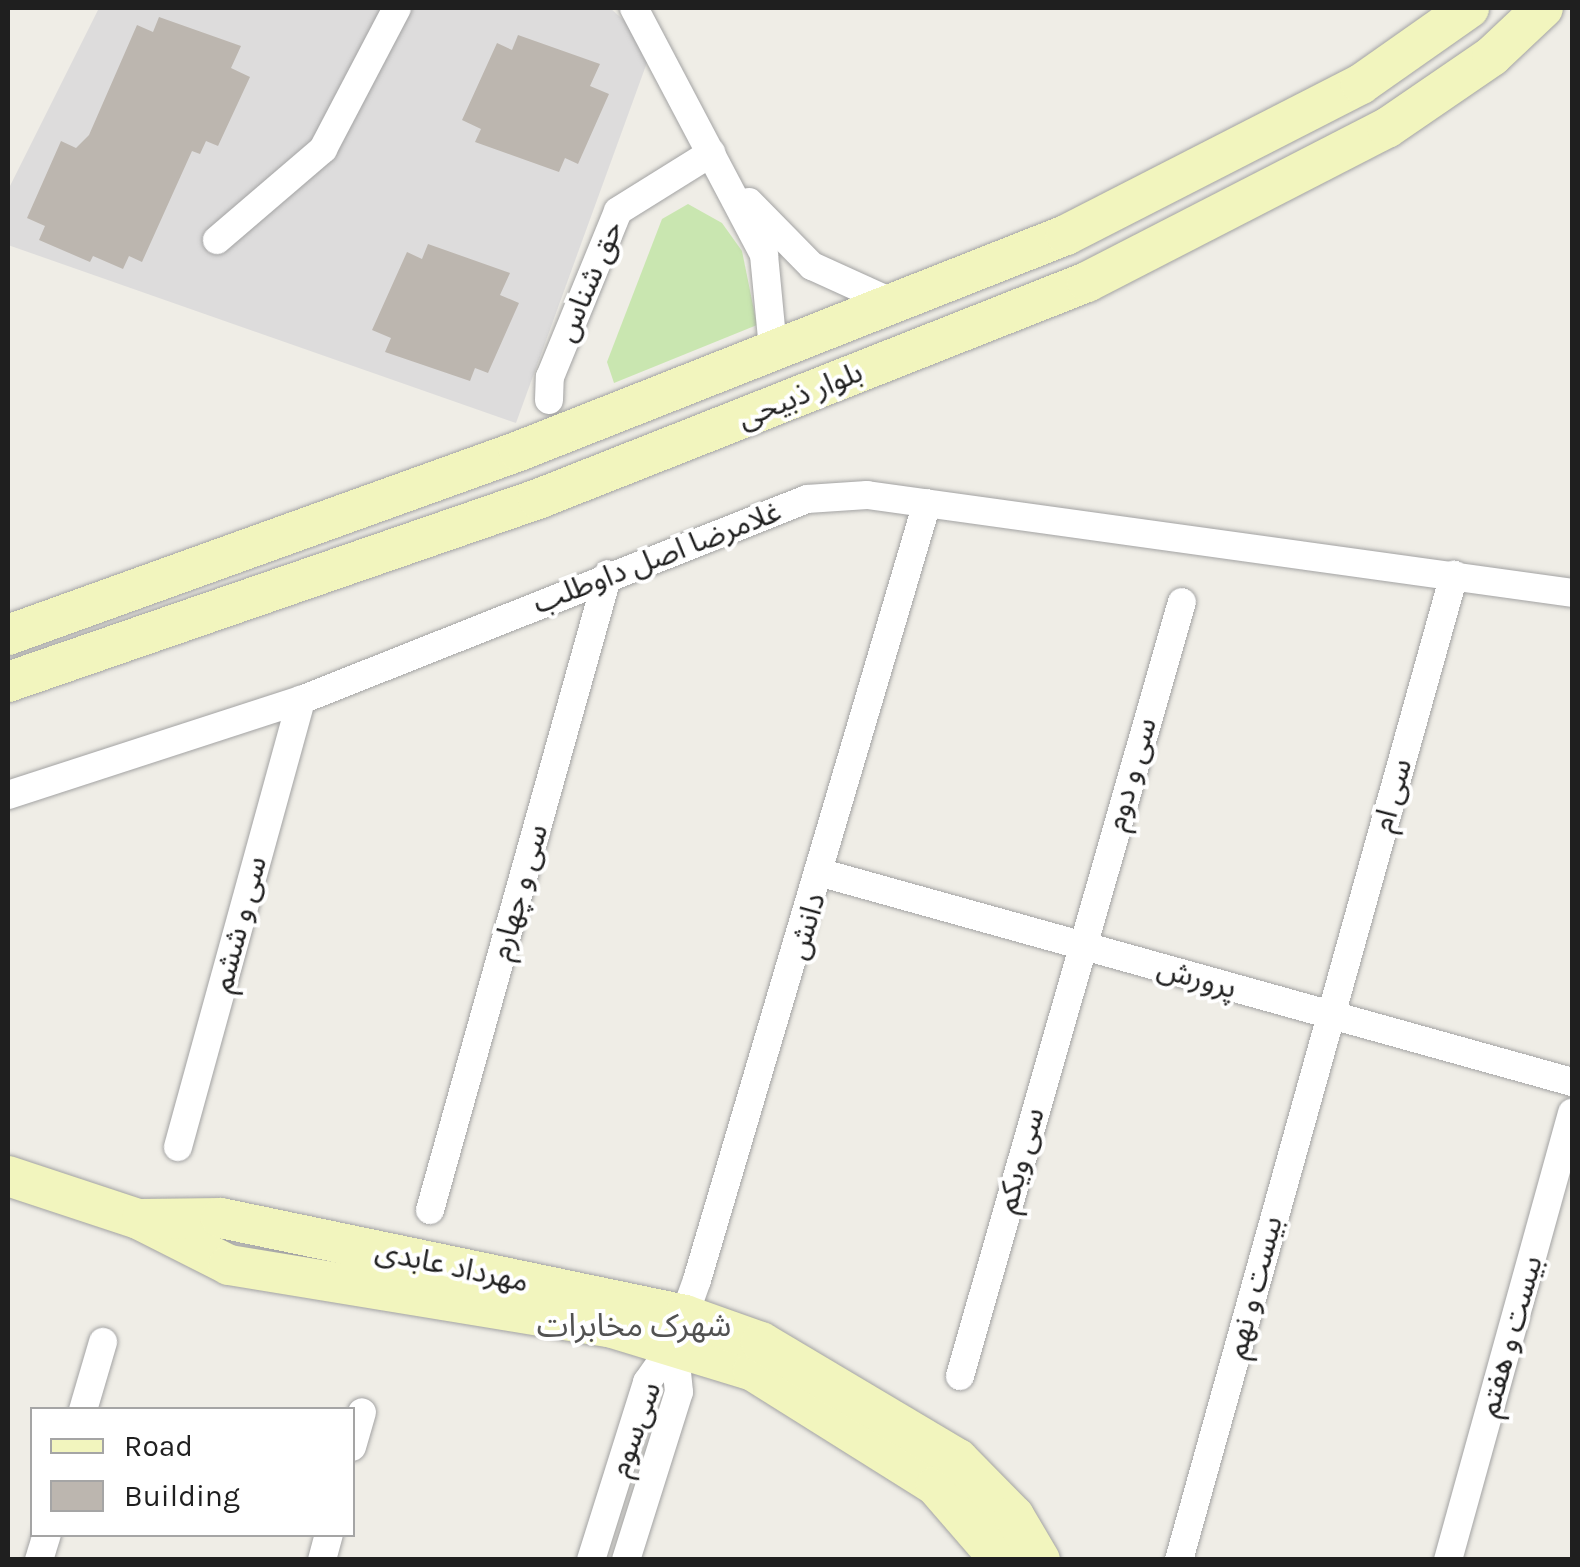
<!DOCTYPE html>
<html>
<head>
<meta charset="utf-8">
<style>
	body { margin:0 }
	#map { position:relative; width:1580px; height:1567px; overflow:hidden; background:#efede6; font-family:Karla,"Noto Sans Arabic",sans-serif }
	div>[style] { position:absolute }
	.residential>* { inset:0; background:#dddcdc }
	.grass>* { inset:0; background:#c9e6b0 }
	.building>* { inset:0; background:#bcb6af }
	.roads { filter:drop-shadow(0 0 2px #a3a3a3) drop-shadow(0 0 2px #a3a3a3) }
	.street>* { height:28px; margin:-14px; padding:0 14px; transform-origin:14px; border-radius:14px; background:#fff }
	.secondary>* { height:40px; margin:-20px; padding:0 20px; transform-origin:20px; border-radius:20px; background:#f2f5be }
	span { translate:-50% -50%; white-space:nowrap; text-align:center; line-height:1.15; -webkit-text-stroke:8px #fff; paint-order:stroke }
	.street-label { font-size:30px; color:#1f1f1f }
	.neighbourhood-label { font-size:32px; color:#525252 }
	.frame { position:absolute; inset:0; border:10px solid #1f1f1f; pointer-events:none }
	.legend { position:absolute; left:30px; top:1407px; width:325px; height:130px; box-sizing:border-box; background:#fff; border:2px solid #a5a5a5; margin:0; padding:12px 18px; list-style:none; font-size:30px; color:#1f1f1f }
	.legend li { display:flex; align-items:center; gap:20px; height:50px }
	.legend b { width:50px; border:2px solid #a5a5a5 }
</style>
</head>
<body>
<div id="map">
	<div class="residential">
		<div style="clip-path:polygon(99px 8px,610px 8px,653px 46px,516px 423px,8px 245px,8px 190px)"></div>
	</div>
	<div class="grass">
		<div style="clip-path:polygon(688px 204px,722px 223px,742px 251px,757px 325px,614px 383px,607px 362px,662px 219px)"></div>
	</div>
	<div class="building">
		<div style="clip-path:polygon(159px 17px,241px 46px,231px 68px,250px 77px,218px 146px,206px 141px,200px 154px,192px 151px,142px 262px,129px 256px,123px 269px,93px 256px,90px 262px,39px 240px,45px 226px,27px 218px,61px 141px,76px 148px,89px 135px,137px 25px,153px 32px)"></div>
		<div style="clip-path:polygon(518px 35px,600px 64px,590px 86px,609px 94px,578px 164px,565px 158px,559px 172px,475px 142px,481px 129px,462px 120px,497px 43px,512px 50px)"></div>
		<div style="clip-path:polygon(428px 244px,510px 273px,500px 295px,519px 303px,488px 373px,475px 368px,470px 381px,385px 352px,391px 338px,372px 330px,407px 252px,422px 259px)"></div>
	</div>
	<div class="roads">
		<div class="street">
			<div style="left:634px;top:8px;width:279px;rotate:62.2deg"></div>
			<div style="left:764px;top:255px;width:94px;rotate:84.5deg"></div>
			<div style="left:749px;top:202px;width:90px;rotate:45.5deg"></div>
			<div style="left:812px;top:266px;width:87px;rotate:24.5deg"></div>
			<div style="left:217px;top:240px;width:140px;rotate:-40.6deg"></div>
			<div style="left:323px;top:149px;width:159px;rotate:-62.3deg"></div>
			<div style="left:549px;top:400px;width:23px;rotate:-88deg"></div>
			<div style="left:550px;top:377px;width:179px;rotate:-67.7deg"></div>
			<div style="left:618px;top:211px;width:110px;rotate:-31.9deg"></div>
			<div style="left:8px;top:795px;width:308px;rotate:-18deg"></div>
			<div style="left:301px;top:700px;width:544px;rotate:-21.66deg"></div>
			<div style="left:807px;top:499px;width:60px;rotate:-3.8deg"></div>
			<div style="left:867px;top:495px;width:712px;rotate:7.91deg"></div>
			<div style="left:822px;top:873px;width:779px;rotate:15.57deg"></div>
			<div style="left:178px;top:1147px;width:464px;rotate:-74.6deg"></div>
			<div style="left:430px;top:1210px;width:660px;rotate:-74.36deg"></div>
			<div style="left:960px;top:1376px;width:805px;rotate:-74deg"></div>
			<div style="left:83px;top:1410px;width:71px;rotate:-73.6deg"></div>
			<div style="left:352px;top:1447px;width:36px;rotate:-74deg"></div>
			<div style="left:39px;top:1560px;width:27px;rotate:-73deg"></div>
			<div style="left:322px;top:1560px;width:27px;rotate:-75deg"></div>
			<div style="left:591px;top:1560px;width:187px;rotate:-72.5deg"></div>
			<div style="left:647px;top:1382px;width:47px;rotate:-54.6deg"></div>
			<div style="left:674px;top:1344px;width:68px;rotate:-70.2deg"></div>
			<div style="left:697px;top:1280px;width:810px;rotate:-73.51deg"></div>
			<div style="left:626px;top:1560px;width:176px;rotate:-72.5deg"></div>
			<div style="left:679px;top:1392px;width:48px;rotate:-95.9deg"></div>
			<div style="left:1179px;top:1560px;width:1023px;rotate:-74.4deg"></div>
			<div style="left:1448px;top:1560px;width:464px;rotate:-74.5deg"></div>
		</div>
		<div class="secondary">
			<div style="left:8px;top:635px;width:543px;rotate:-19.8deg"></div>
			<div style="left:519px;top:451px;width:588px;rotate:-21.55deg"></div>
			<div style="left:1066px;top:235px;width:331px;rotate:-27.1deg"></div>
			<div style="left:1361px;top:84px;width:132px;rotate:-35.1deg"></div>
			<div style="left:8px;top:682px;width:561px;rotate:-19.05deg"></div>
			<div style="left:538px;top:499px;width:590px;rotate:-21.57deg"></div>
			<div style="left:1087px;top:282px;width:337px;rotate:-27.2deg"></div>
			<div style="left:1387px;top:128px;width:127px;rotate:-34.4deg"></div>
			<div style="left:1492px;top:56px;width:70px;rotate:-43.3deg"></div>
			<div style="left:8px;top:1176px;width:137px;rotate:18.3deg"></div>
			<div style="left:138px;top:1219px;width:102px;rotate:26.8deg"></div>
			<div style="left:229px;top:1265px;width:385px;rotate:9.3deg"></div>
			<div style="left:609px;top:1327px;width:151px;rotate:17deg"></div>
			<div style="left:753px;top:1371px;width:216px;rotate:32.1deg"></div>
			<div style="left:936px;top:1486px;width:98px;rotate:49.1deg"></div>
			<div style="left:142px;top:1219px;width:79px;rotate:-0.7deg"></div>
			<div style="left:221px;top:1218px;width:474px;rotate:11.8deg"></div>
			<div style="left:685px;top:1315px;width:81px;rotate:19.6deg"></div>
			<div style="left:761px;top:1342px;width:229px;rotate:30.7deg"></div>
			<div style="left:958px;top:1459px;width:80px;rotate:45.5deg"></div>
			<div style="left:1014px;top:1516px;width:51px;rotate:59.4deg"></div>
		</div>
	</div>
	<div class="street-label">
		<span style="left:589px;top:281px;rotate:-67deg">حق شناس</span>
		<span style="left:800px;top:395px;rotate:-22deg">بلوار ذبیحی</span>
		<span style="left:657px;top:557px;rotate:-21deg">غلامرضا اصل داوطلب</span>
		<span style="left:1131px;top:774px;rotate:-74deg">سی و دوم</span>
		<span style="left:1392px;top:795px;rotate:-74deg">سی ام</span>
		<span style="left:519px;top:892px;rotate:-74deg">سی و چهارم</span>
		<span style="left:239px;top:924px;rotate:-75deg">سی و ششم</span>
		<span style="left:806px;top:926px;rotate:-73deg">دانش</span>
		<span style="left:1197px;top:978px;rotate:16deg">پرورش</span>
		<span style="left:1020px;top:1160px;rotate:-74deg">سی ویکم</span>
		<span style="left:452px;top:1266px;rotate:12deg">مهرداد عابدی</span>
		<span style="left:1254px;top:1287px;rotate:-75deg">بیست و نهم</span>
		<span style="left:1510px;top:1336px;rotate:-74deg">بیست و هفتم</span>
		<span style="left:635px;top:1429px;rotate:-70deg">سی‌سوم</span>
	</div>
	<div class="neighbourhood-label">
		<span style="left:634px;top:1326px">شهرک مخابرات</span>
	</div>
	<div class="frame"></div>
	<ul class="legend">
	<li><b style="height:12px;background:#f2f5be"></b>Road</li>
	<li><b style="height:28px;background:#bcb6af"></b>Building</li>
	</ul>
</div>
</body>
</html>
